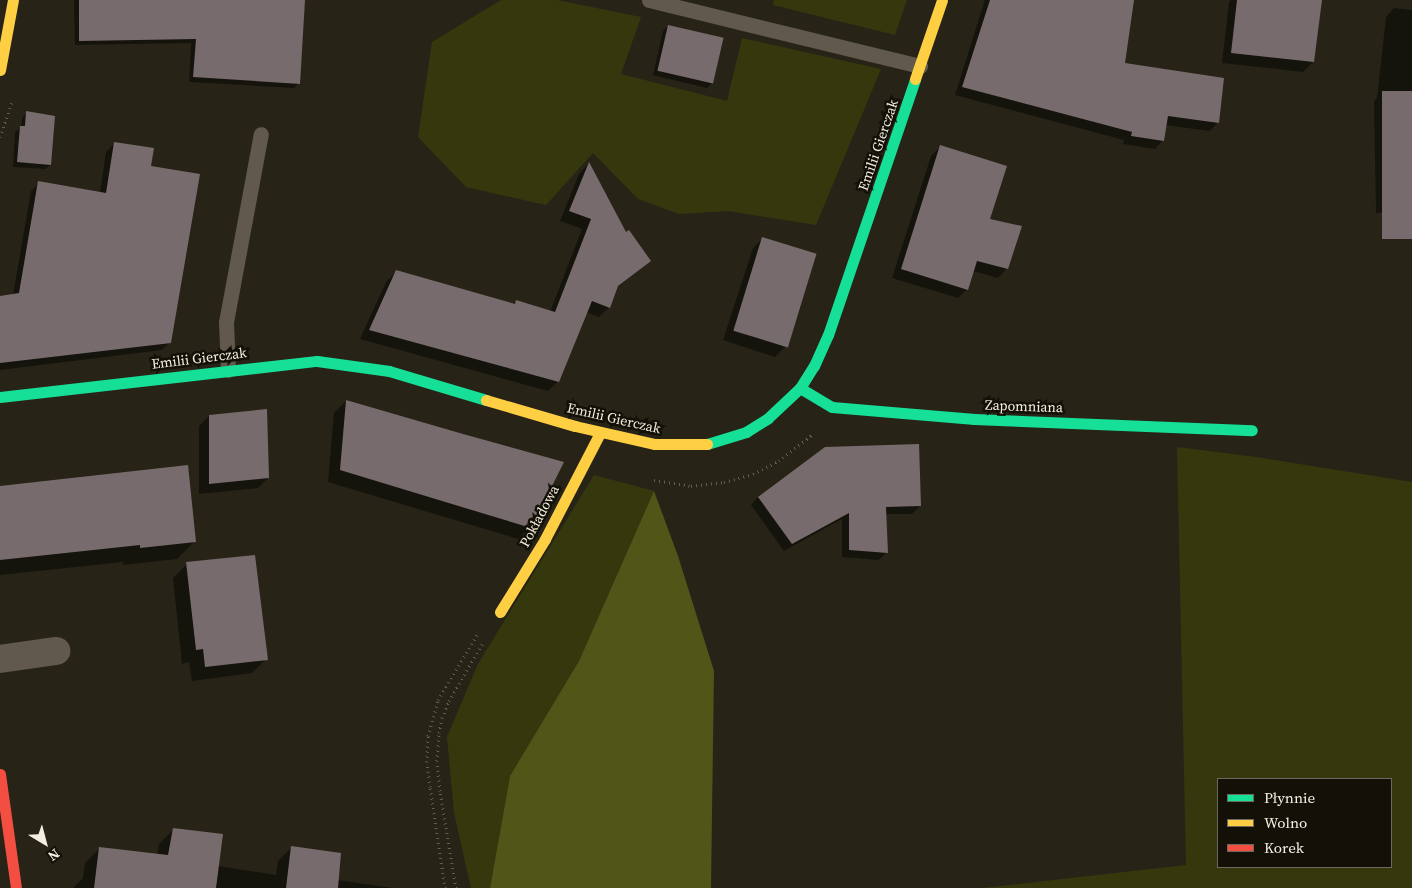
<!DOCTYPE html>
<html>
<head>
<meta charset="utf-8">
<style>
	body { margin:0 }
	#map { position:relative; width:1412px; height:888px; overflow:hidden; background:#272417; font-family:"Source Serif 4",serif }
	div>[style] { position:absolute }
	.green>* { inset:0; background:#35380d }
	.forest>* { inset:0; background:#515518 }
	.shadow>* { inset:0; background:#0007 }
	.building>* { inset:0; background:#786b6d; transform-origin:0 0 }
	.path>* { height:3px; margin-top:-1.5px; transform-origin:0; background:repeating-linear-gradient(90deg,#635d52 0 1px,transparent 0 5px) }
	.lane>* { height:15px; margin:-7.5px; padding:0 7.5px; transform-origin:7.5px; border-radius:7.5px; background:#61594b }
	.street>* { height:28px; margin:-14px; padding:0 14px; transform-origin:14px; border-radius:14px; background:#61594b }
	.fast>* { height:11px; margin:-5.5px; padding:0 5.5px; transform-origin:5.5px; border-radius:5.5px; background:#16e098 }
	.slow>* { height:11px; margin:-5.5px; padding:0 5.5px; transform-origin:5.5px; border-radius:5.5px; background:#ffcf43 }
	.jam>* { height:11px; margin:-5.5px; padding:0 5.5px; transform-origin:5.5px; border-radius:5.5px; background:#f24e42 }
	span { translate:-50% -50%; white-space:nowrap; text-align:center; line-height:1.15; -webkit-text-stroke:5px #131007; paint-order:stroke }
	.street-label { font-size:14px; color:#f3eee0 }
	.legend { position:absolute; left:1217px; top:778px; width:175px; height:90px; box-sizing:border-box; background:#131007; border:1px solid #6d695e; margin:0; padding:6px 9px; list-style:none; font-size:15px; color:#f3eee0 }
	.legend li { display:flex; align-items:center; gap:10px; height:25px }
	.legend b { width:25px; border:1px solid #6d695e }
	.north { position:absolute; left:20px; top:818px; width:50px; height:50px; -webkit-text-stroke:4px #131007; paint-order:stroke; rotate:143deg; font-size:14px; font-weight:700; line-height:20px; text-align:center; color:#f3eee0 }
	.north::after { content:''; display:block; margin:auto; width:18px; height:22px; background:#f3eee0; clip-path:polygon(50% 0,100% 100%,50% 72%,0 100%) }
</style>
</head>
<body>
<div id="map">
	<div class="green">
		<div style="clip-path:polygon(501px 0,557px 0,641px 17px,621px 74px,727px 101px,742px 38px,881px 69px,816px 225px,728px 211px,679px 214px,638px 199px,593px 153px,546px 205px,466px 187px,418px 137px,432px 42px)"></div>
		<div style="clip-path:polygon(774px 0,907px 0,895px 35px,773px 5px)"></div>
		<div style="clip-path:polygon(evenodd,1177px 447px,1256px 457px,1412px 482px,1412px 888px,982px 888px,1186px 865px,1177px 447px,1218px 779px,1391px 779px,1391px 867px,1218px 867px,1218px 779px)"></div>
		<div style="clip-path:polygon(594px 475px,654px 491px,579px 661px,510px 776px,490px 888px,471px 888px,454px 813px,447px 737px,478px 664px)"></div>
	</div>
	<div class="forest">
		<div style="clip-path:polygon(654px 491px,678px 556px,714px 671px,711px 888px,490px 888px,510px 776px,579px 661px)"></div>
	</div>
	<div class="shadow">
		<div style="clip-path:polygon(74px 0,304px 0,299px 83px,294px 88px,189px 82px,191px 43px,75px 45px)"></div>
		<div style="clip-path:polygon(985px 0,1132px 0,1124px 64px,1218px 122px,1210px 131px,1165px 125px,1163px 140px,1155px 149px,1123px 144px,1124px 140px,955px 95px)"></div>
		<div style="clip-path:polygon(1231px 0,1305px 0,1313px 62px,1303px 72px,1222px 63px,1229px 2px)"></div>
		<div style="clip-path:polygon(1394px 8px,1412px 10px,1412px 212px,1376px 213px,1374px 101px,1377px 98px,1386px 17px)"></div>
		<div style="clip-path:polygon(668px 26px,722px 39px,712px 83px,707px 88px,653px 75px,663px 31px)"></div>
		<div style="clip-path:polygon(26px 113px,50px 165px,45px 169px,13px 167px,15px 132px,21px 127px,22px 118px)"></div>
		<div style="clip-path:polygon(114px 144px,150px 167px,170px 342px,162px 350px,0 370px,0 297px,13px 295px,31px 191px,39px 183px,100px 193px,106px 152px)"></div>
		<div style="clip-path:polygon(940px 147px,989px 220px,1007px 268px,998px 278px,973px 271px,967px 289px,958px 298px,892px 278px,931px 156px)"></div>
		<div style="clip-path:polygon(588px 164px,626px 234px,649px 261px,615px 289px,609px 307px,599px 317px,586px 312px,558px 381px,548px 391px,360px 339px,386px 282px,396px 272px,513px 305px,516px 302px,550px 312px,582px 229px,560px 221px,579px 174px)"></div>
		<div style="clip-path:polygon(763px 238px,815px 255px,785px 347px,775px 357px,723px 340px,753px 248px)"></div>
		<div style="clip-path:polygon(346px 401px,530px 527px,518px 539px,328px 482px,334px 413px)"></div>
		<div style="clip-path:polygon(209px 416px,268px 478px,258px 488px,199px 494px,199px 426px)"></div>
		<div style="clip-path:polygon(0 487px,195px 541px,177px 559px,123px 565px,123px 562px,0 575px)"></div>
		<div style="clip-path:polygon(758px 497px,920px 506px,912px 514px,885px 514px,887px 552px,879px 560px,842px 557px,842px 519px,784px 551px,751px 505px)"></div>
		<div style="clip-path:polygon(187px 564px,266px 659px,252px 673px,192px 681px,189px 662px,182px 664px,173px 578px)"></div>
		<div style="clip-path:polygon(173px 830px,218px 866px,276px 875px,278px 861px,292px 847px,337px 880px,393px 888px,73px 888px,83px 878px,85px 863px,99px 849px,157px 855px,159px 844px)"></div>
	</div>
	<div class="building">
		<div style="clip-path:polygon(79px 0,305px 0,300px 84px,193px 77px,196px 39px,79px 41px)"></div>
		<div style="clip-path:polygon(990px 0,1134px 0,1125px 63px,1224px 78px,1219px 123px,1168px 116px,1164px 141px,1131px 136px,1132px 132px,962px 87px)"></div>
		<div style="clip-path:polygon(1237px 0,1322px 0,1314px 62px,1231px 53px)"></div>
		<div style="left:668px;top:25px;width:57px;height:47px;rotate:13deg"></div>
		<div style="left:1382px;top:91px;width:30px;height:148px"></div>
		<div style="clip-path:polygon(26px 111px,55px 116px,51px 165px,17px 162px,20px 126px,25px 126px)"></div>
		<div style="clip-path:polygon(114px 142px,154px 148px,151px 166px,200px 174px,171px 343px,0 363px,0 296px,19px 293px,38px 181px,106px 193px)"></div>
		<div style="clip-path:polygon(940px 145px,1007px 166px,990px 219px,1022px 226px,1008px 269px,977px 261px,968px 290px,901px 269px)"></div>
		<div style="clip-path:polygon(589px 162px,626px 232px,629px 230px,651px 261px,618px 286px,610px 308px,592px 301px,559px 382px,369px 330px,396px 270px,515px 304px,516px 300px,555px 312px,591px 219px,569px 211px)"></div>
		<div style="left:762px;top:237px;width:57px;height:98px;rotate:17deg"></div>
		<div style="clip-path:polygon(346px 400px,463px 434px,564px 462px,531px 528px,340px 470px)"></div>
		<div style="clip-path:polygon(267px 409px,269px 478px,209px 484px,209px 415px)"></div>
		<div style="clip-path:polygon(919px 444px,921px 506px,886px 507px,888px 553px,849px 550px,849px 513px,792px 544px,758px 497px,825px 447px)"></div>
		<div style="clip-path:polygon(188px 465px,196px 542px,140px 548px,140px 545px,0 560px,0 486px)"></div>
		<div style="clip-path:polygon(255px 555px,268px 660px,205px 667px,203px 649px,196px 650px,186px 562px)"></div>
		<div style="clip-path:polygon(173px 828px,223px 834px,216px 888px,94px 888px,99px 847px,168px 855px)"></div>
		<div style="clip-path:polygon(291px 846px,341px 853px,338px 888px,286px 888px)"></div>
	</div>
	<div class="path">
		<div style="left:0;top:137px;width:37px;rotate:-71deg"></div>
		<div style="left:654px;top:480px;width:37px;rotate:9deg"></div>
		<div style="left:691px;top:486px;width:33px;rotate:-7deg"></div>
		<div style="left:724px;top:482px;width:30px;rotate:-15deg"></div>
		<div style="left:753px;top:474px;width:29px;rotate:-27deg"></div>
		<div style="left:779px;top:461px;width:43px;rotate:-38.5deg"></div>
		<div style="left:445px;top:888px;width:102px;rotate:-98.4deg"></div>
		<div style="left:430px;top:787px;width:25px;rotate:-97deg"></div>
		<div style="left:427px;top:762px;width:26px;rotate:-88deg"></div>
		<div style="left:428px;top:736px;width:37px;rotate:-74deg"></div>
		<div style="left:438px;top:700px;width:76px;rotate:-59deg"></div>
		<div style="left:456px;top:888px;width:98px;rotate:-99.4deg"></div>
		<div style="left:440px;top:791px;width:30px;rotate:-96deg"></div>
		<div style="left:437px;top:761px;width:28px;rotate:-86deg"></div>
		<div style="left:439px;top:733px;width:15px;rotate:-79deg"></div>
		<div style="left:442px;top:718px;width:18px;rotate:-68deg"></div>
		<div style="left:449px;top:701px;width:69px;rotate:-59.7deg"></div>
	</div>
	<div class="lane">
		<div style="left:649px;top:0;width:279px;rotate:13.7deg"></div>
		<div style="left:228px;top:370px;width:48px;rotate:-92.4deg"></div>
		<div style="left:226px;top:322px;width:191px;rotate:-79.5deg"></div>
	</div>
	<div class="street">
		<div style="left:0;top:659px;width:57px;rotate:-8.1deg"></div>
	</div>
	<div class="fast">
		<div style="left:800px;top:388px;width:37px;rotate:31deg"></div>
		<div style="left:832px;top:407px;width:143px;rotate:4.8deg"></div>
		<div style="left:974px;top:419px;width:278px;rotate:2.3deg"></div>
		<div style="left:0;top:397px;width:319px;rotate:-6.5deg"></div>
		<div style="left:317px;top:361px;width:73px;rotate:7.9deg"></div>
		<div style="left:389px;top:371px;width:101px;rotate:16.6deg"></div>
		<div style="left:707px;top:444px;width:41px;rotate:-17.1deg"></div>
		<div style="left:746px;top:432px;width:26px;rotate:-32deg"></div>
		<div style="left:768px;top:418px;width:44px;rotate:-43.2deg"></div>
		<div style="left:800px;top:388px;width:26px;rotate:-58deg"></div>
		<div style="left:814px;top:366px;width:34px;rotate:-66deg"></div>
		<div style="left:828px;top:335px;width:270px;rotate:-71.2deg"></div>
	</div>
	<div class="slow">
		<div style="left:0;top:70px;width:71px;rotate:-79.5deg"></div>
		<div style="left:915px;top:79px;width:83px;rotate:-71.1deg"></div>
		<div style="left:486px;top:400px;width:93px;rotate:16.3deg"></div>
		<div style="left:575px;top:426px;width:82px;rotate:12.7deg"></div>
		<div style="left:655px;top:444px;width:52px"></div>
		<div style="left:500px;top:612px;width:86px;rotate:-58.3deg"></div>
		<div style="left:545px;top:539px;width:119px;rotate:-62.6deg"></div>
	</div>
	<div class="jam">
		<div style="left:0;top:774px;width:115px;rotate:82deg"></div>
	</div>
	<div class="street-label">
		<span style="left:878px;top:145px;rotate:-71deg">Emilii Gierczak</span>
		<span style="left:199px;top:358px;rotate:-7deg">Emilii Gierczak</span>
		<span style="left:1024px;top:406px;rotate:2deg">Zapomniana</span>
		<span style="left:614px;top:418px;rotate:13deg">Emilii Gierczak</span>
		<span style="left:539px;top:516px;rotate:-62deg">Pokładowa</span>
	</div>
	<ul class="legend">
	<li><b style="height:6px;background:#16e098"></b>Płynnie</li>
	<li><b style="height:6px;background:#ffcf43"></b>Wolno</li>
	<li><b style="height:6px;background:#f24e42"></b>Korek</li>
	</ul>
	<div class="north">N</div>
</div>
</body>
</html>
